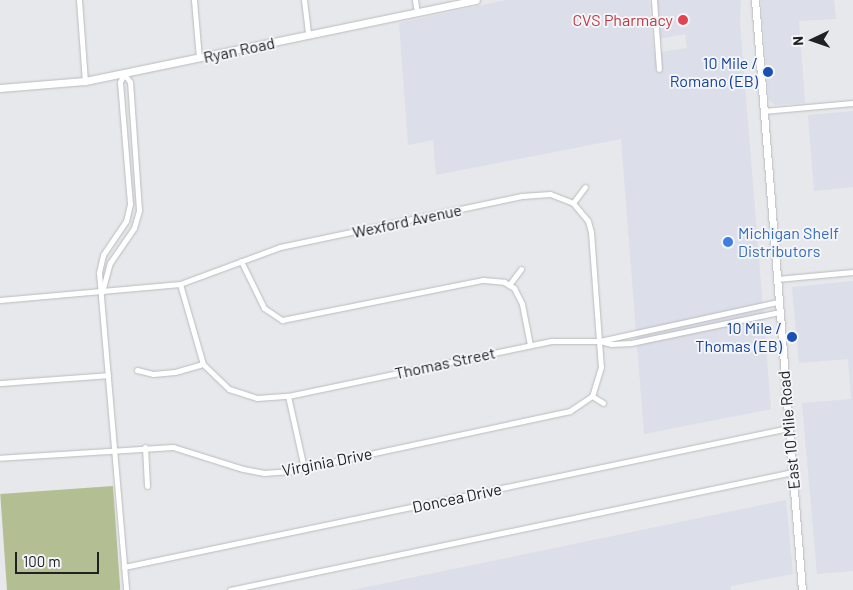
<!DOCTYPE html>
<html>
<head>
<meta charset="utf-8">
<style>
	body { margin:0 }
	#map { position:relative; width:853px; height:590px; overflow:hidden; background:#e7e8eb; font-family:Barlow,sans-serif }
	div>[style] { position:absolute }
	.built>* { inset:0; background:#dcdee9 }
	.green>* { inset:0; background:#b3bf93; transform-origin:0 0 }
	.roads { filter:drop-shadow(0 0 1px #babbbe) drop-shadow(0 0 1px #babbbe) }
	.street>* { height:5px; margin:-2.5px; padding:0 2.5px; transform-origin:2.5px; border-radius:2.5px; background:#fff }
	.secondary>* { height:7px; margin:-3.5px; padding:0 3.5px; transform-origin:3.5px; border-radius:3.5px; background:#fff }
	.dots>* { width:14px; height:14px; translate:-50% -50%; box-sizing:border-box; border:2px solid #f4f5f9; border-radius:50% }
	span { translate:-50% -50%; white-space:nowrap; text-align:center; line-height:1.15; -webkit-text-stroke:4px #f4f5f9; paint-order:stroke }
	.health-label { font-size:16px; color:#be3a42 }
	.right { translate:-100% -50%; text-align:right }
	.street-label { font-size:16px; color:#202122 }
	.transit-label { font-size:16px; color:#164399 }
	.shop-label { font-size:16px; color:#366cbe }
	.left { translate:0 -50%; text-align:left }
	.north { position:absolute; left:788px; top:15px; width:50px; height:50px; -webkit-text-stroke:4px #f4f5f9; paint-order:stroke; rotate:267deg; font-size:14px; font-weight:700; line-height:20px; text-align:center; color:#202122 }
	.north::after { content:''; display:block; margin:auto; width:18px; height:22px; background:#202122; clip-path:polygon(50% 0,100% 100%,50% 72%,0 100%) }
	.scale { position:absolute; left:15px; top:552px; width:84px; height:22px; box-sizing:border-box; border:2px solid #202122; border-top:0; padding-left:6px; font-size:15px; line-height:18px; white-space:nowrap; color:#202122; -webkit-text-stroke:4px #f4f5f9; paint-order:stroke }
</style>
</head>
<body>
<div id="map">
	<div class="built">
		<div style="clip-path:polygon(506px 0,649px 0,654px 53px,687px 48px,685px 34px,659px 39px,656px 0,741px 0,740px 23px,771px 409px,644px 434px,621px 139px,436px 175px,433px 140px,408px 145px,399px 23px)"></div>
		<div style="clip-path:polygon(761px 0,834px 0,836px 19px,799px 21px,805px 103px,775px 105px,769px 100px)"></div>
		<div style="clip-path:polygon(853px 111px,853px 187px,814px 191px,808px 115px)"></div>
		<div style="clip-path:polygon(853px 281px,853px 571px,817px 574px,802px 403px,851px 399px,848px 359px,799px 363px,792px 287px)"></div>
		<div style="clip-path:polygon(786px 500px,793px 574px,731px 586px,731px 590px,352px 590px)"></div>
	</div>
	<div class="green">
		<div style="left:113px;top:486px;width:104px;height:113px;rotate:86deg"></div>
	</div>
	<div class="roads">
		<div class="street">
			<div style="left:79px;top:0;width:81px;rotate:85.8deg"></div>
			<div style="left:194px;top:0;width:58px;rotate:85.1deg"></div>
			<div style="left:304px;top:0;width:35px;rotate:83deg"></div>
			<div style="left:415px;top:0;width:12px;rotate:81deg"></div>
			<div style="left:654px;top:0;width:69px;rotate:85.9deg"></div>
			<div style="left:124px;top:74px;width:9px;rotate:117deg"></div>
			<div style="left:120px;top:82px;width:122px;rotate:85.3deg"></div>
			<div style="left:130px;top:204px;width:17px;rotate:103deg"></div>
			<div style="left:126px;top:221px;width:41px;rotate:124.1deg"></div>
			<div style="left:103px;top:255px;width:18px;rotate:103deg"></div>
			<div style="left:99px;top:273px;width:318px;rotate:85.1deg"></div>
			<div style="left:763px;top:111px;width:90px;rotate:-5.1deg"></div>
			<div style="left:573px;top:203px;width:20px;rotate:-53deg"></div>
			<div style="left:241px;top:261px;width:52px;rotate:63.9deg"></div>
			<div style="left:264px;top:308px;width:22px;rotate:34deg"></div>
			<div style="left:282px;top:320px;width:205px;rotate:-11.3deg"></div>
			<div style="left:483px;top:280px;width:21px;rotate:5deg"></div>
			<div style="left:504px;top:282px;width:12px;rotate:31deg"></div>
			<div style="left:514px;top:288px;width:18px;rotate:63deg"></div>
			<div style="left:522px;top:304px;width:42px;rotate:79deg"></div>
			<div style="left:777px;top:279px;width:76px;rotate:-5.3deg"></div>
			<div style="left:180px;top:284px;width:83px;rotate:74deg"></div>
			<div style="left:203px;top:364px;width:36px;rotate:44deg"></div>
			<div style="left:229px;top:389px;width:29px;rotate:18deg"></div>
			<div style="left:257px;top:398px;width:31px;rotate:-4deg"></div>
			<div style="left:288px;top:396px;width:270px;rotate:-11.8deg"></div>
			<div style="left:552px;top:341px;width:48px"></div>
			<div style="left:600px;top:341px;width:182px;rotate:-12.4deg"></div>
			<div style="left:509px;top:285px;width:20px;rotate:-53deg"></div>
			<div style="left:102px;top:292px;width:30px;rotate:-75deg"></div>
			<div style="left:110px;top:263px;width:42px;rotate:-55.6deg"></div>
			<div style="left:134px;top:228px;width:19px;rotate:-74deg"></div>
			<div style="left:139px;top:210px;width:128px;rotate:-94deg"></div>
			<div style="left:130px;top:82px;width:10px;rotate:-127deg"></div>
			<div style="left:0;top:300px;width:181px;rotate:-5.1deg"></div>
			<div style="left:180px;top:284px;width:107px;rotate:-20.3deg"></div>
			<div style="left:280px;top:247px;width:247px;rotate:-11.9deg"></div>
			<div style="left:522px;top:196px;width:28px;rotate:-4deg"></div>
			<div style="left:550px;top:194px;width:25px;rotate:21deg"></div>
			<div style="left:573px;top:203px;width:23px;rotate:50deg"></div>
			<div style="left:588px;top:221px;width:11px;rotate:75deg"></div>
			<div style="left:591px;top:232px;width:135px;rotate:85.8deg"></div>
			<div style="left:601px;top:367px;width:30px;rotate:107deg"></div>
			<div style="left:592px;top:396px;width:27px;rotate:146deg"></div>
			<div style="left:570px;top:411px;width:285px;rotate:167.9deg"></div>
			<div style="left:291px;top:471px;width:27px;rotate:176deg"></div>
			<div style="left:264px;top:473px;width:21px;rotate:-169deg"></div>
			<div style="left:243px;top:469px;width:73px;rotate:-162.6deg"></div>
			<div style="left:173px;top:447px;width:173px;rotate:176.4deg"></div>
			<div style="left:600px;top:341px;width:11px;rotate:15deg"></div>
			<div style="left:611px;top:344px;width:20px;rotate:-3deg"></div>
			<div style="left:631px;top:343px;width:151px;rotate:-11.8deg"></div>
			<div style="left:137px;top:370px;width:16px;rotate:14deg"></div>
			<div style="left:153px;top:374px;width:22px;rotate:-5deg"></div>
			<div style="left:175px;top:372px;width:29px;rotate:-16deg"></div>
			<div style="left:0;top:383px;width:108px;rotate:-4.2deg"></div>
			<div style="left:288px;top:396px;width:74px;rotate:77.5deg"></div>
			<div style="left:592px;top:396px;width:13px;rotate:32deg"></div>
			<div style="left:145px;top:447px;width:39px;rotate:87deg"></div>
			<div style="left:124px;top:567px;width:679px;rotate:-11.81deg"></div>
			<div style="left:230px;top:590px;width:575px;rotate:-11.84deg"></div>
		</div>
		<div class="secondary">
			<div style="left:755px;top:0;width:592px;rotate:85.45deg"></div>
			<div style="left:0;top:88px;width:85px;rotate:-4.7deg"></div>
			<div style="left:85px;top:81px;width:399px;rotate:-11.7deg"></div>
		</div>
	</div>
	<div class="dots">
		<div style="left:683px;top:20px;background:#e0444e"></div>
		<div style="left:768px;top:72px;background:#1a4fb4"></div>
		<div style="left:728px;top:242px;background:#3f7fe0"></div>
		<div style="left:792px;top:337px;background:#1a4fb4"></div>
	</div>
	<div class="health-label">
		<span class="right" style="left:673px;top:20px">CVS Pharmacy</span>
	</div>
	<div class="street-label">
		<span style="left:239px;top:50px;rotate:-12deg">Ryan Road</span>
		<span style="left:407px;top:221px;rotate:-12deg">Wexford Avenue</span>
		<span style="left:445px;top:363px;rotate:-12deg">Thomas Street</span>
		<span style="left:789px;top:430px;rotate:-95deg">East 10 Mile Road</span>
		<span style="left:327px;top:462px;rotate:-11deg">Virginia Drive</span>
		<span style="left:457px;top:498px;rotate:-12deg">Doncea Drive</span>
	</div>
	<div class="transit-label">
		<span class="right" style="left:758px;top:72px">10 Mile /<br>Romano (EB)</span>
		<span class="right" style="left:782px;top:337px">10 Mile /<br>Thomas (EB)</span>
	</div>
	<div class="shop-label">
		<span class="left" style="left:738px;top:242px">Michigan Shelf<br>Distributors</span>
	</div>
	<div class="north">N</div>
	<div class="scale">100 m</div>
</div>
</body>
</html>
